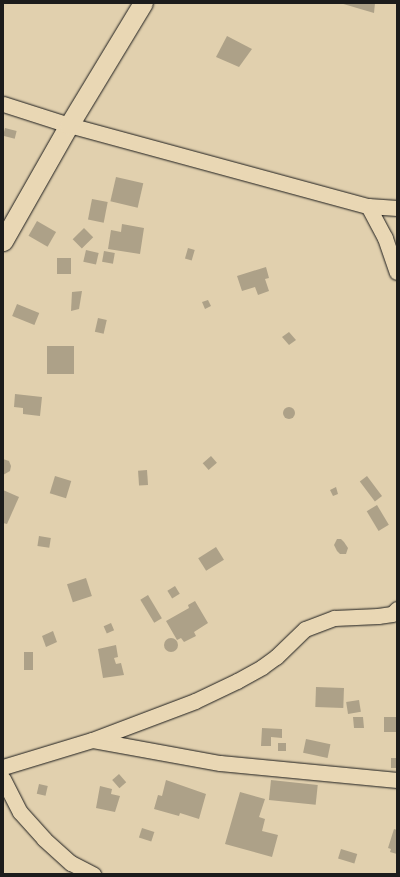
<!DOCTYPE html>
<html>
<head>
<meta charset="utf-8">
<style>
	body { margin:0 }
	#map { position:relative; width:400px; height:877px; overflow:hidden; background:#e1d0ae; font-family:Itim,sans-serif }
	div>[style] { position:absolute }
	.building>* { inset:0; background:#ada188; transform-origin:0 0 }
	.round { border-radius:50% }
	.roads { filter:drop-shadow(0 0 1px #1c1c1c) drop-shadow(0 0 1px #1c1c1c) }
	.minor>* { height:15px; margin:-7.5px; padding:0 7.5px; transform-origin:7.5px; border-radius:7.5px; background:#e9d7b4 }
	.tertiary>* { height:19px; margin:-9.5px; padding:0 9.5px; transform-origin:9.5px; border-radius:9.5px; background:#e9d7b4 }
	span { translate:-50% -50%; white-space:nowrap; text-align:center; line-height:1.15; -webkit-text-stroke:3px #e9d7b4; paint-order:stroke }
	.frame { position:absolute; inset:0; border:4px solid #1c1c1c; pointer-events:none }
</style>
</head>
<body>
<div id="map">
	<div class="building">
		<div style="clip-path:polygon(340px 3px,375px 3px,374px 13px)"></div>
		<div style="clip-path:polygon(227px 36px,252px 49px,239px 67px,216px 57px)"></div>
		<div style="left:5px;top:128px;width:12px;height:8px;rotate:14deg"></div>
		<div style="left:116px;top:177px;width:28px;height:25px;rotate:13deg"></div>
		<div style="left:92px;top:199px;width:16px;height:21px;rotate:11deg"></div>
		<div style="left:37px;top:221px;width:22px;height:17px;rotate:30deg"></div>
		<div style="clip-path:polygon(122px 224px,144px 228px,140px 254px,108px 249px,111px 230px,121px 232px)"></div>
		<div style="left:84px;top:228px;width:13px;height:16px;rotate:45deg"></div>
		<div style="left:188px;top:248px;width:7px;height:11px;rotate:16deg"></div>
		<div style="left:86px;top:250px;width:13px;height:12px;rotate:13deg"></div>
		<div style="left:104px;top:251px;width:11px;height:11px;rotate:10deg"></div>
		<div style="left:57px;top:258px;width:14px;height:16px"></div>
		<div style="clip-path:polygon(266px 267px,269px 278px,265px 279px,269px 291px,258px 295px,255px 287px,242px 291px,237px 276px)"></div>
		<div style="clip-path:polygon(82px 291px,79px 309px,71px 311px,72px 292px)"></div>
		<div style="clip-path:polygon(208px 300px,211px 306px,205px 309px,202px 302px)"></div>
		<div style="left:17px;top:304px;width:24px;height:13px;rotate:22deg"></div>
		<div style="left:98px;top:318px;width:9px;height:14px;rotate:13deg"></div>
		<div style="clip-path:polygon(289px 332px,296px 340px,289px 345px,282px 337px)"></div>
		<div style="left:47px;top:346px;width:27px;height:28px"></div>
		<div style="clip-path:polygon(15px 394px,42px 397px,40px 416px,23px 414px,23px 408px,14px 407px)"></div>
		<div class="round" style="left:283px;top:407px;width:12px;height:12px"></div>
		<div style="left:211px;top:456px;width:9px;height:11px;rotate:49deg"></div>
		<div style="clip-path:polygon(3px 459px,9px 461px,11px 466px,10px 471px,3px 475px)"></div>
		<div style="left:147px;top:470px;width:15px;height:9px;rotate:86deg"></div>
		<div style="left:55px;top:476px;width:17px;height:18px;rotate:17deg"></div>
		<div style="left:367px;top:476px;width:25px;height:9px;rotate:53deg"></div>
		<div style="clip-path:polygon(336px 487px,338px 494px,333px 496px,330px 490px)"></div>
		<div style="clip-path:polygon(3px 490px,19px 497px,7px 524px,3px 523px)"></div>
		<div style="left:377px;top:505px;width:23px;height:12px;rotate:59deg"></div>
		<div style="left:39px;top:536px;width:12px;height:10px;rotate:9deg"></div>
		<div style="clip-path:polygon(337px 539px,341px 539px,344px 542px,348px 548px,346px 554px,340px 554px,337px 551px,334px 545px)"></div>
		<div style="left:216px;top:547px;width:15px;height:21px;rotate:58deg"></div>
		<div style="left:86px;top:578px;width:19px;height:20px;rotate:72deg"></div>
		<div style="left:175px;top:586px;width:9px;height:9px;rotate:58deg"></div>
		<div style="left:148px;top:595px;width:27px;height:9px;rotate:59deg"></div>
		<div style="clip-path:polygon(195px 601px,208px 623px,194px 632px,196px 636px,184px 642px,181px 638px,177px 640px,166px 621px,189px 608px,188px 605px)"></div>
		<div style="left:111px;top:623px;width:8px;height:8px;rotate:67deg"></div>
		<div style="clip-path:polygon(53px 631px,57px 642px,46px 647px,42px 636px)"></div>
		<div class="round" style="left:164px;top:638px;width:14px;height:14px"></div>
		<div style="clip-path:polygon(116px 645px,118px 657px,114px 658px,116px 664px,121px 663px,124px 675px,103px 678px,98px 649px)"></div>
		<div style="left:24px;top:652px;width:9px;height:18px"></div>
		<div style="left:316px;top:687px;width:28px;height:20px;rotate:2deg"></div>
		<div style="left:359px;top:700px;width:12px;height:13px;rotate:81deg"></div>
		<div style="clip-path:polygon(353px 717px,363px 717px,364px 728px,354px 728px)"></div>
		<div style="left:384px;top:717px;width:13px;height:15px"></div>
		<div style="clip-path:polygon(262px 728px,282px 729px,282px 738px,271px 737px,271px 746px,261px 746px)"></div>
		<div style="left:306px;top:739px;width:25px;height:14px;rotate:12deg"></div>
		<div style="left:278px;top:743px;width:8px;height:8px"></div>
		<div style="left:391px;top:758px;width:6px;height:10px"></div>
		<div style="left:119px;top:774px;width:11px;height:9px;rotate:49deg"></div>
		<div style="clip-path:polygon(166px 780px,206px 794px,199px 819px,180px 813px,179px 816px,154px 809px,158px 795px,162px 796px)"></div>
		<div style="left:271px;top:780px;width:47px;height:20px;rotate:6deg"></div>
		<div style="left:39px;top:784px;width:9px;height:10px;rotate:13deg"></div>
		<div style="clip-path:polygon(100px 786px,112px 789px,111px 794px,120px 796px,115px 812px,96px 808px)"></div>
		<div style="clip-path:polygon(240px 792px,265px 799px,259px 817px,265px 819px,262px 831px,278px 835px,272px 857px,225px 844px)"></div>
		<div style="left:142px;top:828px;width:13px;height:10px;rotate:18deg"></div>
		<div style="clip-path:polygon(394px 829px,397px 830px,397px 854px,390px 852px,391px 849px,388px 848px)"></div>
		<div style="left:341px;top:849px;width:17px;height:10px;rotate:17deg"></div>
	</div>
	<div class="roads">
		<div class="minor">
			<div style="left:3px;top:104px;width:69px;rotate:17.7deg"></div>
			<div style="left:69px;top:125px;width:310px;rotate:15.2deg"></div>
			<div style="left:368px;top:206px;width:29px;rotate:4deg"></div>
			<div style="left:368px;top:206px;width:36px;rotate:62deg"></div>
			<div style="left:385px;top:238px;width:36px;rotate:71deg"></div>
			<div style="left:93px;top:740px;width:129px;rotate:10.3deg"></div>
			<div style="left:220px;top:763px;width:178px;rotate:5.5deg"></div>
			<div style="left:3px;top:767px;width:93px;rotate:-16.9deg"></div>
			<div style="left:92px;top:740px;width:110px;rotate:-20.7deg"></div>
			<div style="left:195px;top:701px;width:47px;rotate:-25.5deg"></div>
			<div style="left:237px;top:681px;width:29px;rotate:-29deg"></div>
			<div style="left:262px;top:667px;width:17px;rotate:-36deg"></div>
			<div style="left:276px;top:657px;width:40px;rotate:-44deg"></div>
			<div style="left:305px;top:629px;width:31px;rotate:-21deg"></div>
			<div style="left:334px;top:618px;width:44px;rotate:-2.6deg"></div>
			<div style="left:378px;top:616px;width:14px;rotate:-8deg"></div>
			<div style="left:392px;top:614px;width:7px;rotate:-45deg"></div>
			<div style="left:3px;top:779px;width:37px;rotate:63deg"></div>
			<div style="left:20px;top:812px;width:36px;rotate:48deg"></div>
			<div style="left:44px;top:839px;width:36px;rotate:42deg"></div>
			<div style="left:71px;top:863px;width:25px;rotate:27deg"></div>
		</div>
		<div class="tertiary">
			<div style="left:3px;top:241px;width:133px;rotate:-60.4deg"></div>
			<div style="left:69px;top:125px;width:143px;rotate:-58.8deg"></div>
		</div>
	</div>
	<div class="frame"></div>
</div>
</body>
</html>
